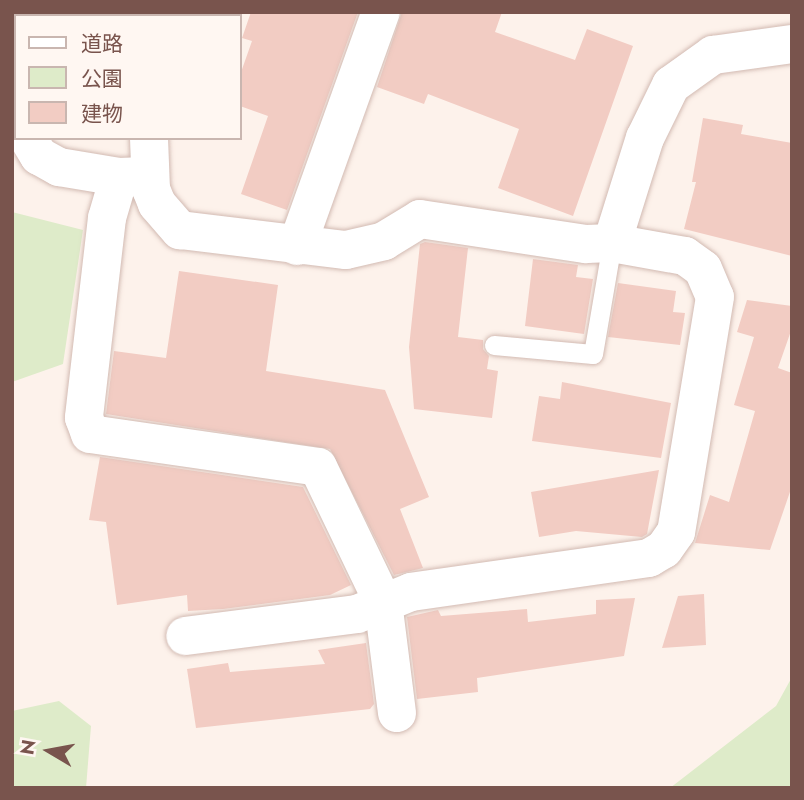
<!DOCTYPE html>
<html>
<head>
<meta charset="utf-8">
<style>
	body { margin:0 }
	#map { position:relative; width:804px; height:800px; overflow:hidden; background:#fdf2eb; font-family:Jost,"Noto Sans JP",sans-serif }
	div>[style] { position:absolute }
	.green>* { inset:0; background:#deebc9 }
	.building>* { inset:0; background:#f2ccc3 }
	.roads { filter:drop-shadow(0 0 2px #d2bab2) drop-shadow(0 0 2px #d2bab2) }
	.lane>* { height:19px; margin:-9.5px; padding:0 9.5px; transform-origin:9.5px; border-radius:9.5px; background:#fff }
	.street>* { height:38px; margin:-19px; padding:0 19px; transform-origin:19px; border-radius:19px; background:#fff }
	span { translate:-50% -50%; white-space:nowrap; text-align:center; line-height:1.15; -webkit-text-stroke:7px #fff7f2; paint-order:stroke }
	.frame { position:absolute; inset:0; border:14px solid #79544d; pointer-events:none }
	.legend { position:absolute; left:14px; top:14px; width:228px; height:126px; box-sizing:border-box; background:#fff7f2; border:2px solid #c9b6b0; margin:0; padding:9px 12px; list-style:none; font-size:21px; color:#79544d }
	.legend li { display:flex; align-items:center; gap:14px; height:35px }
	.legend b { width:35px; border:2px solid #c9b6b0 }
	.north { position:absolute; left:14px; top:716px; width:70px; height:70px; -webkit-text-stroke:5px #fff7f2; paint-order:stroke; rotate:280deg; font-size:19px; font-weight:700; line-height:28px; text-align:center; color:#79544d }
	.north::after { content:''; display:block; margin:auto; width:24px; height:32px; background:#79544d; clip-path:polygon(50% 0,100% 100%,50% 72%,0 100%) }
</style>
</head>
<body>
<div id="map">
	<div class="green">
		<div style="clip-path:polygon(55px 12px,124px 12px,55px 16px)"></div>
		<div style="clip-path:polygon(12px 212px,83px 230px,63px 364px,12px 382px)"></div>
		<div style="clip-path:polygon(792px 677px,792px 788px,670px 788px,776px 706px)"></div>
		<div style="clip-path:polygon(59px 701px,91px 726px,86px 788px,12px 788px,12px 711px)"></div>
	</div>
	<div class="building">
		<div style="clip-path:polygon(251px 12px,358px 12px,287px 210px,241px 194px,268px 116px,240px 106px,240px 75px,252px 41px,242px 38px)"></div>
		<div style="clip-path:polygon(402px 12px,502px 12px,495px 32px,575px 60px,587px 29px,633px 46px,573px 216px,498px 188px,519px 129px,428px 94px,424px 104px,377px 87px)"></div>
		<div style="clip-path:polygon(703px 118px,743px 125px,741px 134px,792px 143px,792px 256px,684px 229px,696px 182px,692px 182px)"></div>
		<div style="clip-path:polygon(425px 242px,468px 248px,458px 337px,483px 340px,483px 349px,489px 356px,487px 369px,498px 371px,492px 418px,414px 409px,409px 347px,420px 244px)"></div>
		<div style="clip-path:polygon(533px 259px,578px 265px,576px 277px,593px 279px,584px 334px,525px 326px)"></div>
		<div style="clip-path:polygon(179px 271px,278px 285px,266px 371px,385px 390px,429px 497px,400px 509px,423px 568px,394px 575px,330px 449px,106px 414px,114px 351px,166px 358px)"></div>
		<div style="clip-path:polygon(618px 283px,676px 291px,673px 312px,685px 313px,680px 345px,608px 337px)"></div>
		<div style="clip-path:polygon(747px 300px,792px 306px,792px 328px,778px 368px,792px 373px,792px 486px,770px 550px,695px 543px,710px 495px,729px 502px,755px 411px,734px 405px,754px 337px,737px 332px)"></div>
		<div style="clip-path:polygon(562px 382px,671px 403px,661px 458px,532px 441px,539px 396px,560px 399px)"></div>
		<div style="clip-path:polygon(100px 457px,303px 487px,351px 585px,330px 595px,223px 609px,188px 611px,187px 595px,117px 605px,106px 522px,89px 520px)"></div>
		<div style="clip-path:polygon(659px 470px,647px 534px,642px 537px,576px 531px,539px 537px,531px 492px)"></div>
		<div style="clip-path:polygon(704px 594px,706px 645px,662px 648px,678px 596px)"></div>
		<div style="clip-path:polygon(635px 598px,624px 656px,477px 678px,478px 692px,417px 699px,407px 617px,438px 610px,441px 616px,527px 609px,528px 622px,596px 614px,596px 600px)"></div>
		<div style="clip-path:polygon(366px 643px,374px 704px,370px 709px,196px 728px,187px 669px,228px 663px,230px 672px,325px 664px,318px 650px)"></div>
	</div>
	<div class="roads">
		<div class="lane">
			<div style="left:494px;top:345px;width:99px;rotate:5.2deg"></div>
			<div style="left:593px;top:354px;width:113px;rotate:-80.3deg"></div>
		</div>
		<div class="street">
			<div style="left:35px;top:16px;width:4px;rotate:-90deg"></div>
			<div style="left:152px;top:16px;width:4px;rotate:-63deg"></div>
			<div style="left:28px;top:138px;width:21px;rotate:59deg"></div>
			<div style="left:39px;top:156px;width:23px;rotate:29deg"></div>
			<div style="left:59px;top:167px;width:61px;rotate:9.5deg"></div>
			<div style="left:119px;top:177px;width:26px;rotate:-2deg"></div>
			<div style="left:149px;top:138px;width:51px;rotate:87.8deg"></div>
			<div style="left:151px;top:189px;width:16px;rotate:68deg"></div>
			<div style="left:157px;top:204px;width:35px;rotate:49deg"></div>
			<div style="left:180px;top:230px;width:167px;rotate:6.9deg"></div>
			<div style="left:346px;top:250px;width:39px;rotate:-13deg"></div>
			<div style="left:384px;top:241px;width:42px;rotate:-31.4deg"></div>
			<div style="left:420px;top:219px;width:168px;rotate:8.6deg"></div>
			<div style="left:586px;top:244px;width:26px;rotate:-2deg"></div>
			<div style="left:612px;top:243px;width:74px;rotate:10.1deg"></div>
			<div style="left:685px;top:256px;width:22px;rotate:36deg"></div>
			<div style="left:703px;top:269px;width:30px;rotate:67deg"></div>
			<div style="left:715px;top:297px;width:238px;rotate:99.4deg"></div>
			<div style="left:676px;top:532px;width:21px;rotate:125deg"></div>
			<div style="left:664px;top:549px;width:17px;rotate:149deg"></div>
			<div style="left:649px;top:558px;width:240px;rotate:171.9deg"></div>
			<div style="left:411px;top:592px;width:58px;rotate:157.8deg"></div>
			<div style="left:357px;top:614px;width:173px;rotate:172.7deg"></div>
			<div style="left:119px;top:177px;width:43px;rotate:106.3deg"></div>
			<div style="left:107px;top:218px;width:201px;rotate:96.6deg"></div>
			<div style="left:84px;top:418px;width:17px;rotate:69deg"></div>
			<div style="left:90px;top:434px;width:230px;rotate:8.2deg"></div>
			<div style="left:318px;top:467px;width:150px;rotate:64.3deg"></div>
			<div style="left:383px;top:602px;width:112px;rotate:82.8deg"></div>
			<div style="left:612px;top:243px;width:110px;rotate:-72.6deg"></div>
			<div style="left:645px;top:138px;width:59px;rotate:-63.9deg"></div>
			<div style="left:671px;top:85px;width:52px;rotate:-35.5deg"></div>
			<div style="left:713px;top:55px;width:80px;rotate:-7.9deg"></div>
			<div style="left:297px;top:246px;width:249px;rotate:-70.3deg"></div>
		</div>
	</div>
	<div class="frame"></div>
	<ul class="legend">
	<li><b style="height:9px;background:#fff"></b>道路</li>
	<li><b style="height:19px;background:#deebc9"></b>公園</li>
	<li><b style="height:19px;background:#f2ccc3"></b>建物</li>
	</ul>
	<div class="north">N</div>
</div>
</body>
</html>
